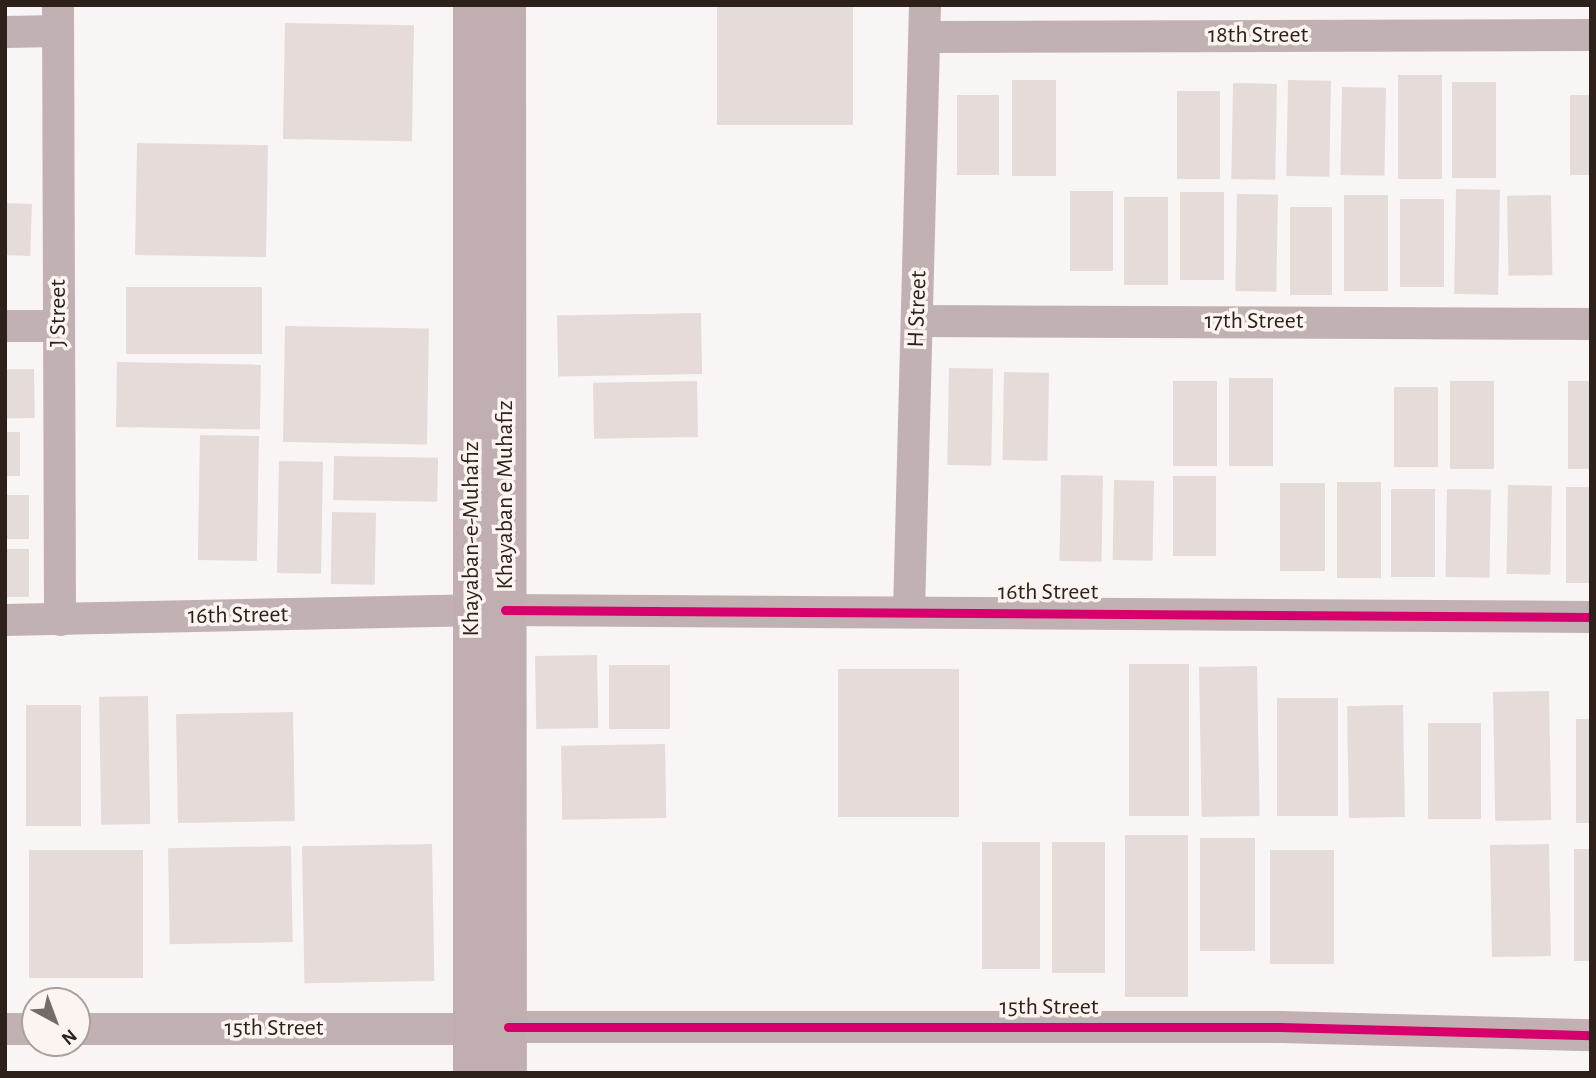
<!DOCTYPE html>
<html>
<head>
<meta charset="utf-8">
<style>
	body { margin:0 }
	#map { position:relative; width:1596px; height:1078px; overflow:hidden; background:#f9f5f4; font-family:"Alegreya Sans",sans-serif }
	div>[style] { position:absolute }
	.building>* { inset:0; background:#e5dcd9; transform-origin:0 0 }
	.street>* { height:32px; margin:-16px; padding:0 16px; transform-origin:16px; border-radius:16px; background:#c1b1b3 }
	.secondary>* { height:38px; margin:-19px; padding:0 19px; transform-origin:19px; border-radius:19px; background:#c0aeb0 }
	.cycleway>* { height:9px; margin:-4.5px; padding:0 4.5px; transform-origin:4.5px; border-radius:4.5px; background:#d6006c }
	span { translate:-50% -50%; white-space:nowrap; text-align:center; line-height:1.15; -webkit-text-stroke:7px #fcf4f1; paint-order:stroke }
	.street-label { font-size:24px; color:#2e211b }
	.frame { position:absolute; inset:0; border:7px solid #2e211b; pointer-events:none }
	.north { position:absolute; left:21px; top:987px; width:70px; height:70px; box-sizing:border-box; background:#fcf4f1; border:2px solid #aaa09b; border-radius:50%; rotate:139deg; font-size:19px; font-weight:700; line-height:28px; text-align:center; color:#2e211b }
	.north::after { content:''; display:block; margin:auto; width:24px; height:32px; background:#756b67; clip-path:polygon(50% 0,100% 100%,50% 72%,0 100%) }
</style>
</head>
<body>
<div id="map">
	<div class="building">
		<div style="left:717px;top:5px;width:136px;height:120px"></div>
		<div style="left:285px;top:23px;width:129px;height:116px;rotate:1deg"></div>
		<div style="left:1398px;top:75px;width:44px;height:104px"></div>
		<div style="left:1012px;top:80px;width:44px;height:96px"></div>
		<div style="left:1288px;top:80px;width:43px;height:96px;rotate:1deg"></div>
		<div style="left:1452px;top:82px;width:44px;height:96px"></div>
		<div style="left:1233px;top:83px;width:44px;height:96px;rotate:1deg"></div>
		<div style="left:1342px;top:87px;width:44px;height:88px;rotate:1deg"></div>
		<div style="left:1177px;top:91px;width:43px;height:88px"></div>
		<div style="left:957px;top:95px;width:42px;height:80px"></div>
		<div style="left:1591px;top:95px;width:80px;height:21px;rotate:90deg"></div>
		<div style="left:137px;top:143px;width:131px;height:112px;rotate:1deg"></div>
		<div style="left:1456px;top:189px;width:44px;height:105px;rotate:1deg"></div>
		<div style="left:1070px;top:191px;width:43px;height:80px"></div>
		<div style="left:1180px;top:192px;width:44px;height:88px"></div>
		<div style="left:1237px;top:194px;width:41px;height:97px;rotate:1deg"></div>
		<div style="left:1344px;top:195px;width:44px;height:96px"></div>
		<div style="left:1551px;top:195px;width:80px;height:44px;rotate:89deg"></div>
		<div style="left:1124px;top:197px;width:44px;height:88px"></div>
		<div style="left:1400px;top:199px;width:44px;height:88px"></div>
		<div style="left:5px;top:203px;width:27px;height:52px;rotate:2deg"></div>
		<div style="left:1290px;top:207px;width:42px;height:88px"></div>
		<div style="left:126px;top:287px;width:136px;height:67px"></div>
		<div style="left:701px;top:313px;width:61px;height:144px;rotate:89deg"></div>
		<div style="left:285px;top:326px;width:144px;height:116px;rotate:1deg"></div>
		<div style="left:117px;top:362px;width:144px;height:65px;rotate:1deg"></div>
		<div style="left:949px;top:368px;width:44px;height:97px;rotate:1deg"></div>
		<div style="left:34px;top:369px;width:49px;height:29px;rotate:89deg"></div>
		<div style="left:1004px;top:372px;width:45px;height:88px;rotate:1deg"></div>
		<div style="left:1229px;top:378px;width:44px;height:88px"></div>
		<div style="left:697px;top:381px;width:56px;height:104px;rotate:89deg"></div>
		<div style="left:1173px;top:381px;width:44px;height:85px"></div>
		<div style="left:1450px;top:381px;width:44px;height:88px"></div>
		<div style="left:1568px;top:381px;width:23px;height:88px"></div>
		<div style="left:1394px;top:387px;width:44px;height:80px"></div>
		<div style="left:5px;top:432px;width:15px;height:44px"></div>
		<div style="left:200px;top:435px;width:59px;height:125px;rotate:1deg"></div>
		<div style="left:334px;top:456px;width:104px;height:44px;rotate:1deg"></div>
		<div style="left:279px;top:461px;width:44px;height:112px;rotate:1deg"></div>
		<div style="left:1061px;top:475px;width:42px;height:86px;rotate:1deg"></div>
		<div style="left:1173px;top:476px;width:43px;height:80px"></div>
		<div style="left:1114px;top:480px;width:40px;height:80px;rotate:1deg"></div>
		<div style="left:1337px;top:482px;width:44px;height:96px"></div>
		<div style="left:1280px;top:483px;width:45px;height:88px"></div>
		<div style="left:1508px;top:485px;width:44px;height:89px;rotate:1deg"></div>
		<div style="left:1566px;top:487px;width:25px;height:96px"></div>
		<div style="left:1391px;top:489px;width:44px;height:88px"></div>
		<div style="left:1447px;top:489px;width:44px;height:88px;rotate:1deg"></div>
		<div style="left:5px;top:495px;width:24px;height:44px"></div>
		<div style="left:332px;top:512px;width:44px;height:72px;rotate:1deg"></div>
		<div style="left:29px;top:549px;width:48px;height:24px;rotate:90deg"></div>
		<div style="left:597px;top:655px;width:73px;height:62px;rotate:89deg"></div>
		<div style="left:1189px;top:664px;width:152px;height:60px;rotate:90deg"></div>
		<div style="left:670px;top:665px;width:64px;height:61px;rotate:90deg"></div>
		<div style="left:1257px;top:666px;width:150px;height:58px;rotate:89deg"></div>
		<div style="left:959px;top:669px;width:148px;height:121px;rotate:90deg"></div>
		<div style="left:1549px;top:691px;width:129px;height:56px;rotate:89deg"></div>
		<div style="left:148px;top:696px;width:128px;height:49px;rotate:89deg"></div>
		<div style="left:1338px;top:698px;width:118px;height:61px;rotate:90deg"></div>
		<div style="left:26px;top:705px;width:55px;height:121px"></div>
		<div style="left:1403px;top:705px;width:112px;height:56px;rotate:89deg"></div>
		<div style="left:293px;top:712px;width:109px;height:117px;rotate:89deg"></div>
		<div style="left:1576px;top:719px;width:15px;height:104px"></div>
		<div style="left:1428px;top:723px;width:53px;height:96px"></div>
		<div style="left:665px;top:744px;width:74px;height:104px;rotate:89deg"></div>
		<div style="left:1188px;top:835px;width:162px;height:63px;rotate:90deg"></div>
		<div style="left:1200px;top:838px;width:55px;height:113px"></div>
		<div style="left:1040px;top:842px;width:127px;height:58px;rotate:90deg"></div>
		<div style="left:1052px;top:842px;width:53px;height:131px"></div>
		<div style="left:432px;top:844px;width:137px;height:130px;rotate:89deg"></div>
		<div style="left:1549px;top:844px;width:112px;height:59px;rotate:89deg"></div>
		<div style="left:291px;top:846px;width:96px;height:123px;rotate:89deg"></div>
		<div style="left:1591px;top:849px;width:112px;height:17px;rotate:90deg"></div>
		<div style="left:143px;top:850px;width:128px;height:114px;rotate:90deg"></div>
		<div style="left:1334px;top:850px;width:114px;height:64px;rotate:90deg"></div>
	</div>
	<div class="street">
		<div style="left:58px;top:5px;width:615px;rotate:89.81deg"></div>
		<div style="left:5px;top:32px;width:53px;rotate:-1.1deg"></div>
		<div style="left:925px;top:37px;width:666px;rotate:-0.17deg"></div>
		<div style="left:917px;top:321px;width:674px;rotate:0.26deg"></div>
		<div style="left:5px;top:326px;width:54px"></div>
		<div style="left:505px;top:610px;width:1086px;rotate:0.37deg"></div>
		<div style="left:909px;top:612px;width:607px;rotate:-88.49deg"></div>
		<div style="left:5px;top:620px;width:467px;rotate:-1.2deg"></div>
		<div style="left:508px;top:1027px;width:772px"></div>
		<div style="left:1280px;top:1027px;width:311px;rotate:1.5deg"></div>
		<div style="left:5px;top:1029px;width:30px"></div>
		<div style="left:77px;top:1029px;width:395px"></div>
	</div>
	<div class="secondary">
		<div style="left:507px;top:5px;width:1068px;rotate:89.95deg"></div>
		<div style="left:472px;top:1073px;width:1068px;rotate:-90deg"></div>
	</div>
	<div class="cycleway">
		<div style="left:505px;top:610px;width:1086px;rotate:0.37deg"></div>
		<div style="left:508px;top:1027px;width:772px"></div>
		<div style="left:1280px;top:1027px;width:311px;rotate:1.5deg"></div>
	</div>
	<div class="street-label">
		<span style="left:1258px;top:36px">18th Street</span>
		<span style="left:918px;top:309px;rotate:-88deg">H Street</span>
		<span style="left:59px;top:313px;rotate:-90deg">J Street</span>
		<span style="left:1254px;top:322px">17th Street</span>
		<span style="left:506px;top:495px;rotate:-90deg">Khayaban e Muhafiz</span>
		<span style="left:472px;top:539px;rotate:-90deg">Khayaban-e-Muhafiz</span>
		<span style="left:1048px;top:593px">16th Street</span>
		<span style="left:238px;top:616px;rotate:-1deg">16th Street</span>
		<span style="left:1049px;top:1008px">15th Street</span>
		<span style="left:274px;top:1029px">15th Street</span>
	</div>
	<div class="frame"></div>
	<div class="north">N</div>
</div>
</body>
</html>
